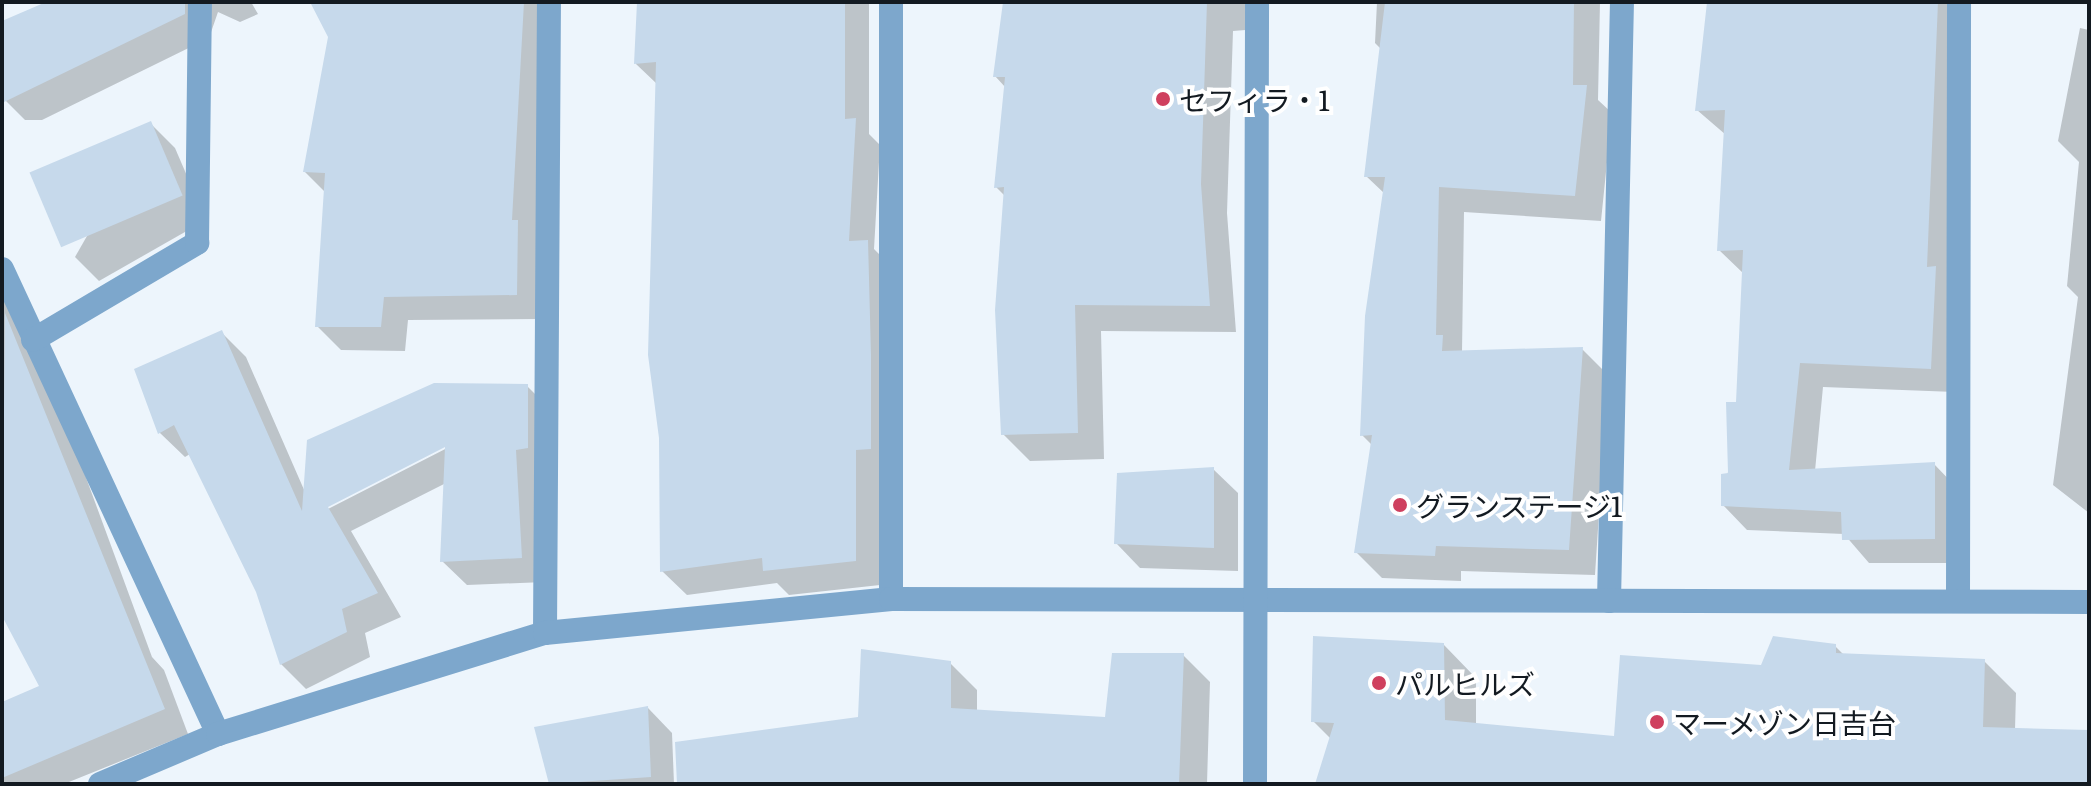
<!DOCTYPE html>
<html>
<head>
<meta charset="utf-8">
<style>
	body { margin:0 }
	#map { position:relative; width:2091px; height:786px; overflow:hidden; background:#edf5fc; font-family:Literata,"Noto Sans JP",serif }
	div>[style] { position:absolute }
	.shadow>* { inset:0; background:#0003 }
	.building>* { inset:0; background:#c6d9eb; transform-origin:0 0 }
	.street>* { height:24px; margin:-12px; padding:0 12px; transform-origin:12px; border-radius:12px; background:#7da7cc }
	.dots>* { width:22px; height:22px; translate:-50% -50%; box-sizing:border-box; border:4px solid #fff; border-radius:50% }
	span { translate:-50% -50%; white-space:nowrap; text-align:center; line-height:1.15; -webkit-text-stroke:8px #fff; paint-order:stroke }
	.poi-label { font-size:28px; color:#131a21 }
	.left { translate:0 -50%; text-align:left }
	.frame { position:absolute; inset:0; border:4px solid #131a21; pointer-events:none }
</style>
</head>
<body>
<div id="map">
	<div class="shadow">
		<div style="clip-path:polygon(57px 2px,251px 2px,258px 14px,240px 22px,218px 12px,209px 38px,42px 120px,25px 120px,2px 97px,2px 23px)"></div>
		<div style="clip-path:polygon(312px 2px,547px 2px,540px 319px,408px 320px,405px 351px,341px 350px,317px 326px,326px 193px,305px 172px,330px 37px)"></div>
		<div style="clip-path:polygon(639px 2px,869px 2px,869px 134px,880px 145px,874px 249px,892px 267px,880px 585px,789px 595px,777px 583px,687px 595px,662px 571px,657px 84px,636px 64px)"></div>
		<div style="clip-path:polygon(1005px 2px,1258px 2px,1258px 29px,1233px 31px,1227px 213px,1236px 332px,1101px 331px,1104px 459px,1030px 461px,1003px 434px,1005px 196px,996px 187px,1006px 88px,995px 76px)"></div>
		<div style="clip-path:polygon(1377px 2px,1600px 2px,1598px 100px,1612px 113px,1601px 221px,1464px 212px,1462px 353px,1582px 349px,1608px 375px,1595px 575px,1461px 571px,1461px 581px,1382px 578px,1356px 552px,1372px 445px,1362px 435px,1385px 194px,1366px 176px,1381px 49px,1375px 43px)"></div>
		<div style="clip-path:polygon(1709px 2px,1958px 2px,1955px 392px,1823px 387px,1815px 471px,1934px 464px,1958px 489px,1959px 563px,1869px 563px,1844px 534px,1747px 530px,1723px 505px,1738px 405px,1744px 274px,1719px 250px,1726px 135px,1697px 110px)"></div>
		<div style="clip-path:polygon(2080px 28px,2089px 30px,2089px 513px,2053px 485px,2078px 297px,2067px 286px,2079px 162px,2058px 141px)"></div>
		<div style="clip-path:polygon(151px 124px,175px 148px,206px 220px,99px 281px,75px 257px)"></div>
		<div style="clip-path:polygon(2px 293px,74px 445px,152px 657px,164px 670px,188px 734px,64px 784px,2px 784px,2px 704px,42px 686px,2px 612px)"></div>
		<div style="clip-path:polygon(evenodd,221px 332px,246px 357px,305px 492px,527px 386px,552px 411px,545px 582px,467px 585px,442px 561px,446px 483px,351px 531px,401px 617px,365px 633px,370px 657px,306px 689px,281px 664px,258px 592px,190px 454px,185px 457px,160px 433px,136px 370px,221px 332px,453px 441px,455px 444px,328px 509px,328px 505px,453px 441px)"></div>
		<div style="clip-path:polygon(1213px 469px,1238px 493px,1238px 571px,1140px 568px,1116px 543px)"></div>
		<div style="clip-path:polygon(1444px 645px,1476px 678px,1476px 725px,1616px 738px,1762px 667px,1835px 646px,1844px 655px,1984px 661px,2016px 693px,2015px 730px,2089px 731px,2089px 784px,1318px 784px,1331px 739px,1313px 721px)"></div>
		<div style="clip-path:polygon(1183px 655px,1210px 682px,1207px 784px,679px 784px,860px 718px,950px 663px,977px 690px,977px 711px,1107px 719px)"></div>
		<div style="clip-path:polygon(648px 708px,672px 733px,674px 784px,551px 784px,536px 728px)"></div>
	</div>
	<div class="building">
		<div style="clip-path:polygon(46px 2px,185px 2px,185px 14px,2px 103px,2px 21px)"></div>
		<div style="clip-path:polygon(310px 2px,524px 2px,512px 220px,518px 220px,517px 295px,384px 297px,381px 327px,315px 327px,325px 173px,303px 172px,328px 37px)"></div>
		<div style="clip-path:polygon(637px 2px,845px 2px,845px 119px,856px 118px,849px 241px,868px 240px,871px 355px,871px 449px,856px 450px,856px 561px,763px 571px,762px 558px,660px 572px,659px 438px,648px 355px,656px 62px,634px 64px)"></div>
		<div style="clip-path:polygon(1003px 2px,1207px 2px,1201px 184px,1210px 306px,1075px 305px,1078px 433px,1001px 435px,995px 310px,1004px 187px,994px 188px,1005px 77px,993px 77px)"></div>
		<div style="clip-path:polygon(1385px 2px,1574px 2px,1573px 85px,1587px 85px,1575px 196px,1439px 187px,1436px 335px,1443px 335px,1442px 351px,1583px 347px,1569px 550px,1436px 546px,1435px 556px,1354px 553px,1372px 435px,1360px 436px,1365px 316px,1385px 177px,1364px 177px)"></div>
		<div style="clip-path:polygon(1707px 2px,1938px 2px,1927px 267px,1936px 266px,1931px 369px,1800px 363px,1789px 470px,1935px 462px,1935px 539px,1842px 540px,1841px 512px,1721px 506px,1721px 474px,1728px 473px,1726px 402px,1736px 402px,1743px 250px,1717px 251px,1725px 110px,1695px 111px)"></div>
		<div style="left:151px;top:121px;width:81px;height:132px;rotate:67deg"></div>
		<div style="clip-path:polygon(5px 313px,165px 709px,2px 778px,2px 702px,39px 686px,2px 616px)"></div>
		<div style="clip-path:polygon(222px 330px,302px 511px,307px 440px,434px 383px,528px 384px,528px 448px,516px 450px,522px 558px,440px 562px,445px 447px,328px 507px,378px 593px,342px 609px,347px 632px,280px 665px,256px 592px,174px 425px,158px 434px,134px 369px)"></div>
		<div style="clip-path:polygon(1214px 467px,1214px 548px,1114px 544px,1117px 473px)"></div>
		<div style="clip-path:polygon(1313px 636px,1444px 643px,1445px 720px,1614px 736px,1620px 655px,1761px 665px,1773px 636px,1836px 644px,1836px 653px,1985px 659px,1983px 727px,2089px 730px,2089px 784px,1315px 784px,1334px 723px,1311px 722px)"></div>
		<div style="clip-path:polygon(861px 649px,951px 661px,951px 708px,1105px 717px,1112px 653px,1184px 653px,1179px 784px,677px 784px,675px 742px,858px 717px)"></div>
		<div style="clip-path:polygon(648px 706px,651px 777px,549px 784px,534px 727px)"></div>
	</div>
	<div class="street">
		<div style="left:891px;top:2px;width:597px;rotate:90deg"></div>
		<div style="left:2px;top:269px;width:513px;rotate:65.08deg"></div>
		<div style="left:33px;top:340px;width:191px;rotate:-30.6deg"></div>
		<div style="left:197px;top:243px;width:241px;rotate:-89.3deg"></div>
		<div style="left:1958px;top:597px;width:595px;rotate:-89.9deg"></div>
		<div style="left:1609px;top:601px;width:599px;rotate:-88.76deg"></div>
		<div style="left:545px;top:633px;width:631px;rotate:-89.64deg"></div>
		<div style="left:100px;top:784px;width:128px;rotate:-23deg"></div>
		<div style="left:218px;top:734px;width:342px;rotate:-17.2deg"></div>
		<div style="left:545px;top:633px;width:348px;rotate:-5.6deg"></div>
		<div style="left:891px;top:599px;width:1198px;rotate:0.14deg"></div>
		<div style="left:1255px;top:784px;width:782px;rotate:-89.85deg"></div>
	</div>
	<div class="dots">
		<div style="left:1163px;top:99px;background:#cf405e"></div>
		<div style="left:1400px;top:505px;background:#cf405e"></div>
		<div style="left:1379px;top:683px;background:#cf405e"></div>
		<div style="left:1657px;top:722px;background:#cf405e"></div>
	</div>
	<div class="poi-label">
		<span class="left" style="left:1179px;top:99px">セフィラ・1</span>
		<span class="left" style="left:1416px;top:505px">グランステージ1</span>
		<span class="left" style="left:1395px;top:683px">パルヒルズ</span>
		<span class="left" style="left:1673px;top:722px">マーメゾン日吉台</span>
	</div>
	<div class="frame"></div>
</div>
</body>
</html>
